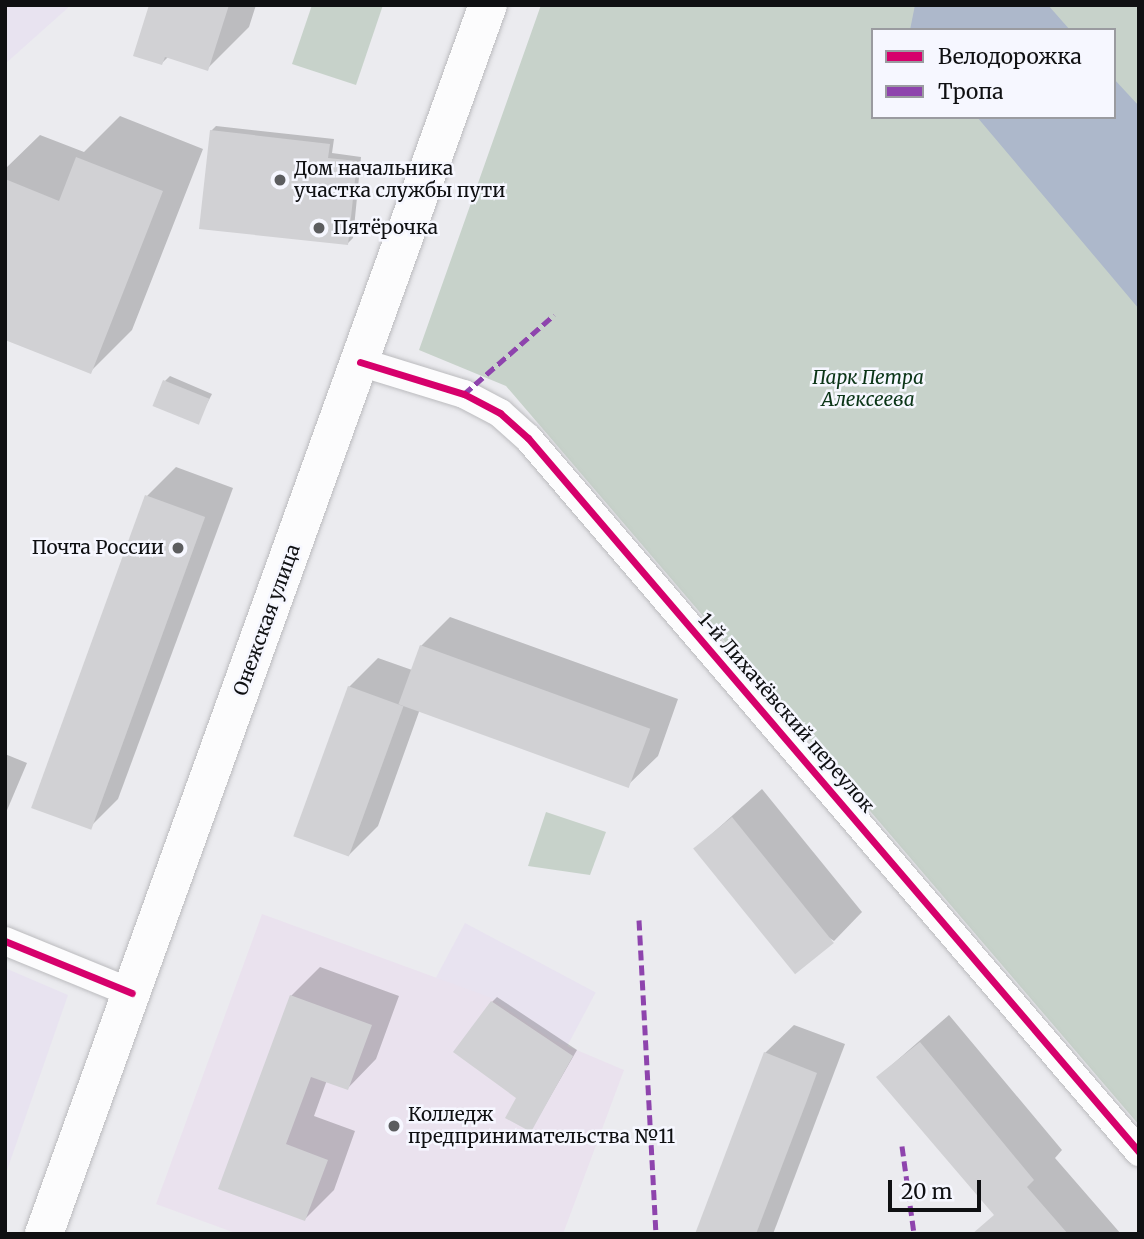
<!DOCTYPE html>
<html>
<head>
<meta charset="utf-8">
<style>
	body { margin:0 }
	#map { position:relative; width:1144px; height:1239px; overflow:hidden; background:#ebebef; font-family:Merriweather,serif }
	div>[style] { position:absolute }
	.industrial>* { inset:0; background:#e8e3f0; transform-origin:0 0 }
	.education>* { inset:0; background:#eae2ee }
	.green>* { inset:0; background:#c7d2ca }
	.water>* { inset:0; background:#adb8cb }
	.shadow>* { inset:0; background:#0003 }
	.building>* { inset:0; background:#d1d1d4; transform-origin:0 0 }
	.roads { filter:drop-shadow(0 0 2px #bbbbbe) drop-shadow(0 0 2px #bbbbbe) }
	.street>* { height:28px; margin:-14px; padding:0 14px; transform-origin:14px; border-radius:14px; background:#fcfcfd }
	.secondary>* { height:38px; margin:-19px; padding:0 19px; transform-origin:19px; border-radius:19px; background:#fcfcfd }
	.quiet>* { height:5px; margin-top:-2.5px; transform-origin:0; background:repeating-linear-gradient(90deg,#8e44ad 0 10px,transparent 0 15px) }
	.cycleway>* { height:7px; margin:-3.5px; padding:0 3.5px; transform-origin:3.5px; border-radius:3.5px; background:#d6006c }
	.dots>* { width:19px; height:19px; translate:-50% -50%; box-sizing:border-box; border:4px solid #f6f7ff; border-radius:50% }
	span { translate:-50% -50%; white-space:nowrap; text-align:center; line-height:1.15; -webkit-text-stroke:5px #f6f7ff; paint-order:stroke }
	.poi-label { font-size:19px; color:#0f1012 }
	.left { translate:0 -50%; text-align:left }
	.right { translate:-100% -50%; text-align:right }
	.park-label { font-size:19px; color:#0b3517; font-style:italic }
	.street-label { font-size:19px; color:#0f1012 }
	.frame { position:absolute; inset:0; border:7px solid #0f1012; pointer-events:none }
	.legend { position:absolute; left:871px; top:28px; width:245px; height:91px; box-sizing:border-box; background:#f6f7ff; border:2px solid #9a9ba0; margin:0; padding:9px 12px; list-style:none; font-size:21px; color:#0f1012 }
	.legend li { display:flex; align-items:center; gap:14px; height:35px }
	.legend b { width:35px; border:2px solid #9a9ba0 }
	.scale { position:absolute; left:888px; top:1180px; width:93px; height:32px; box-sizing:border-box; border:4px solid #0f1012; border-top:0; padding-left:9px; font-size:21px; line-height:24px; white-space:nowrap; color:#0f1012; -webkit-text-stroke:5px #f6f7ff; paint-order:stroke }
</style>
</head>
<body>
<div id="map">
	<div class="industrial">
		<div style="clip-path:polygon(5px 5px,71px 5px,5px 64px)"></div>
		<div style="left:465px;top:923px;width:148px;height:62px;rotate:28deg"></div>
		<div style="clip-path:polygon(5px 968px,68px 995px,5px 1176px)"></div>
	</div>
	<div class="education">
		<div style="clip-path:polygon(262px 914px,489px 997px,553px 1040px,624px 1070px,563px 1234px,238px 1234px,156px 1204px)"></div>
	</div>
	<div class="green">
		<div style="clip-path:polygon(312px 5px,383px 5px,356px 85px,292px 64px)"></div>
		<div style="clip-path:polygon(evenodd,541px 5px,1139px 5px,1139px 1125px,506px 386px,419px 350px,541px 5px,873px 30px,1114px 30px,1114px 117px,873px 117px,873px 30px)"></div>
		<div style="clip-path:polygon(546px 812px,606px 832px,590px 875px,528px 866px)"></div>
	</div>
	<div class="water">
		<div style="clip-path:polygon(915px 5px,1048px 5px,1070px 30px,910px 30px)"></div>
		<div style="clip-path:polygon(1114px 79px,1139px 106px,1139px 309px,977px 117px,1114px 117px)"></div>
	</div>
	<div class="shadow">
		<div style="clip-path:polygon(151px 5px,256px 5px,249px 27px,207px 69px,169px 56px,162px 63px)"></div>
		<div style="clip-path:polygon(120px 116px,203px 149px,132px 330px,90px 372px,5px 326px,5px 169px,40px 135px,84px 152px)"></div>
		<div style="clip-path:polygon(216px 126px,334px 139px,332px 153px,361px 157px,353px 238px,348px 243px,211px 131px)"></div>
		<div style="clip-path:polygon(170px 376px,212px 394px,198px 421px,165px 381px)"></div>
		<div style="clip-path:polygon(176px 467px,233px 488px,118px 799px,89px 828px,147px 496px)"></div>
		<div style="clip-path:polygon(450px 617px,678px 699px,658px 756px,629px 784px,420px 709px,378px 826px,349px 855px,349px 687px,378px 658px,412px 670px,421px 646px)"></div>
		<div style="clip-path:polygon(5px 754px,27px 763px,5px 815px)"></div>
		<div style="clip-path:polygon(762px 789px,862px 912px,834px 941px,695px 849px)"></div>
		<div style="clip-path:polygon(320px 967px,399px 996px,376px 1059px,348px 1088px,327px 1080px,314px 1116px,355px 1131px,334px 1190px,305px 1219px,220px 1188px,291px 996px)"></div>
		<div style="clip-path:polygon(497px 997px,577px 1050px,531px 1130px,492px 1002px)"></div>
		<div style="clip-path:polygon(949px 1015px,1062px 1150px,1055px 1158px,1121px 1234px,992px 1234px,995px 1214px,878px 1077px)"></div>
		<div style="clip-path:polygon(794px 1025px,845px 1044px,773px 1234px,697px 1234px,765px 1053px)"></div>
	</div>
	<div class="building">
		<div style="clip-path:polygon(149px 5px,229px 5px,208px 71px,165px 57px,162px 65px,133px 56px)"></div>
		<div style="clip-path:polygon(210px 130px,330px 144px,328px 158px,357px 161px,348px 245px,199px 229px)"></div>
		<div style="clip-path:polygon(76px 157px,163px 191px,91px 374px,5px 340px,5px 179px,59px 201px)"></div>
		<div style="left:163px;top:380px;width:50px;height:28px;rotate:22deg"></div>
		<div style="left:145px;top:495px;width:64px;height:333px;rotate:20deg"></div>
		<div style="left:420px;top:645px;width:245px;height:63px;rotate:20deg"></div>
		<div style="left:348px;top:686px;width:59px;height:160px;rotate:20deg"></div>
		<div style="left:732px;top:817px;width:162px;height:50px;rotate:51deg"></div>
		<div style="clip-path:polygon(290px 995px,372px 1025px,348px 1090px,311px 1077px,286px 1144px,328px 1160px,305px 1221px,218px 1189px)"></div>
		<div style="clip-path:polygon(491px 1001px,573px 1056px,531px 1132px,505px 1118px,516px 1098px,453px 1052px)"></div>
		<div style="clip-path:polygon(920px 1042px,1034px 1180px,1027px 1187px,1068px 1234px,972px 1234px,994px 1215px,876px 1077px)"></div>
		<div style="clip-path:polygon(764px 1052px,817px 1073px,806px 1103px,756px 1234px,695px 1234px)"></div>
	</div>
	<div class="roads">
		<div class="street">
			<div style="left:360px;top:362px;width:109px;rotate:17.1deg"></div>
			<div style="left:464px;top:394px;width:41px;rotate:27.8deg"></div>
			<div style="left:500px;top:413px;width:38px;rotate:42deg"></div>
			<div style="left:528px;top:438px;width:940px;rotate:49.44deg"></div>
			<div style="left:5px;top:941px;width:137px;rotate:22.3deg"></div>
		</div>
		<div class="secondary">
			<div style="left:44px;top:1234px;width:1307px;rotate:-70.14deg"></div>
		</div>
	</div>
	<div class="quiet">
		<div style="left:464px;top:394px;width:120px;rotate:-41.3deg"></div>
		<div style="left:639px;top:920px;width:314px;rotate:86.9deg"></div>
		<div style="left:902px;top:1146px;width:89px;rotate:82.2deg"></div>
	</div>
	<div class="cycleway">
		<div style="left:360px;top:362px;width:109px;rotate:17.1deg"></div>
		<div style="left:464px;top:394px;width:41px;rotate:27.8deg"></div>
		<div style="left:500px;top:413px;width:38px;rotate:42deg"></div>
		<div style="left:528px;top:438px;width:940px;rotate:49.44deg"></div>
		<div style="left:5px;top:941px;width:137px;rotate:22.3deg"></div>
	</div>
	<div class="dots">
		<div style="left:280px;top:180px;background:#5c5d5f"></div>
		<div style="left:319px;top:228px;background:#5c5d5f"></div>
		<div style="left:178px;top:548px;background:#5c5d5f"></div>
		<div style="left:394px;top:1126px;background:#5c5d5f"></div>
	</div>
	<div class="poi-label">
		<span class="left" style="left:294px;top:180px">Дом начальника<br>участка службы пути</span>
		<span class="left" style="left:333px;top:228px">Пятёрочка</span>
		<span class="right" style="left:164px;top:548px">Почта России</span>
		<span class="left" style="left:408px;top:1126px">Колледж<br>предпринимательства №11</span>
	</div>
	<div class="park-label">
		<span style="left:868px;top:389px">Парк Петра<br>Алексеева</span>
	</div>
	<div class="street-label">
		<span style="left:267px;top:620px;rotate:-70deg">Онежская улица</span>
		<span style="left:786px;top:713px;rotate:49deg">1-й Лихачёвский переулок</span>
	</div>
	<div class="frame"></div>
	<ul class="legend">
	<li><b style="height:9px;background:#d6006c"></b>Велодорожка</li>
	<li><b style="height:9px;background:#8e44ad"></b>Тропа</li>
	</ul>
	<div class="scale">20 m</div>
</div>
</body>
</html>
